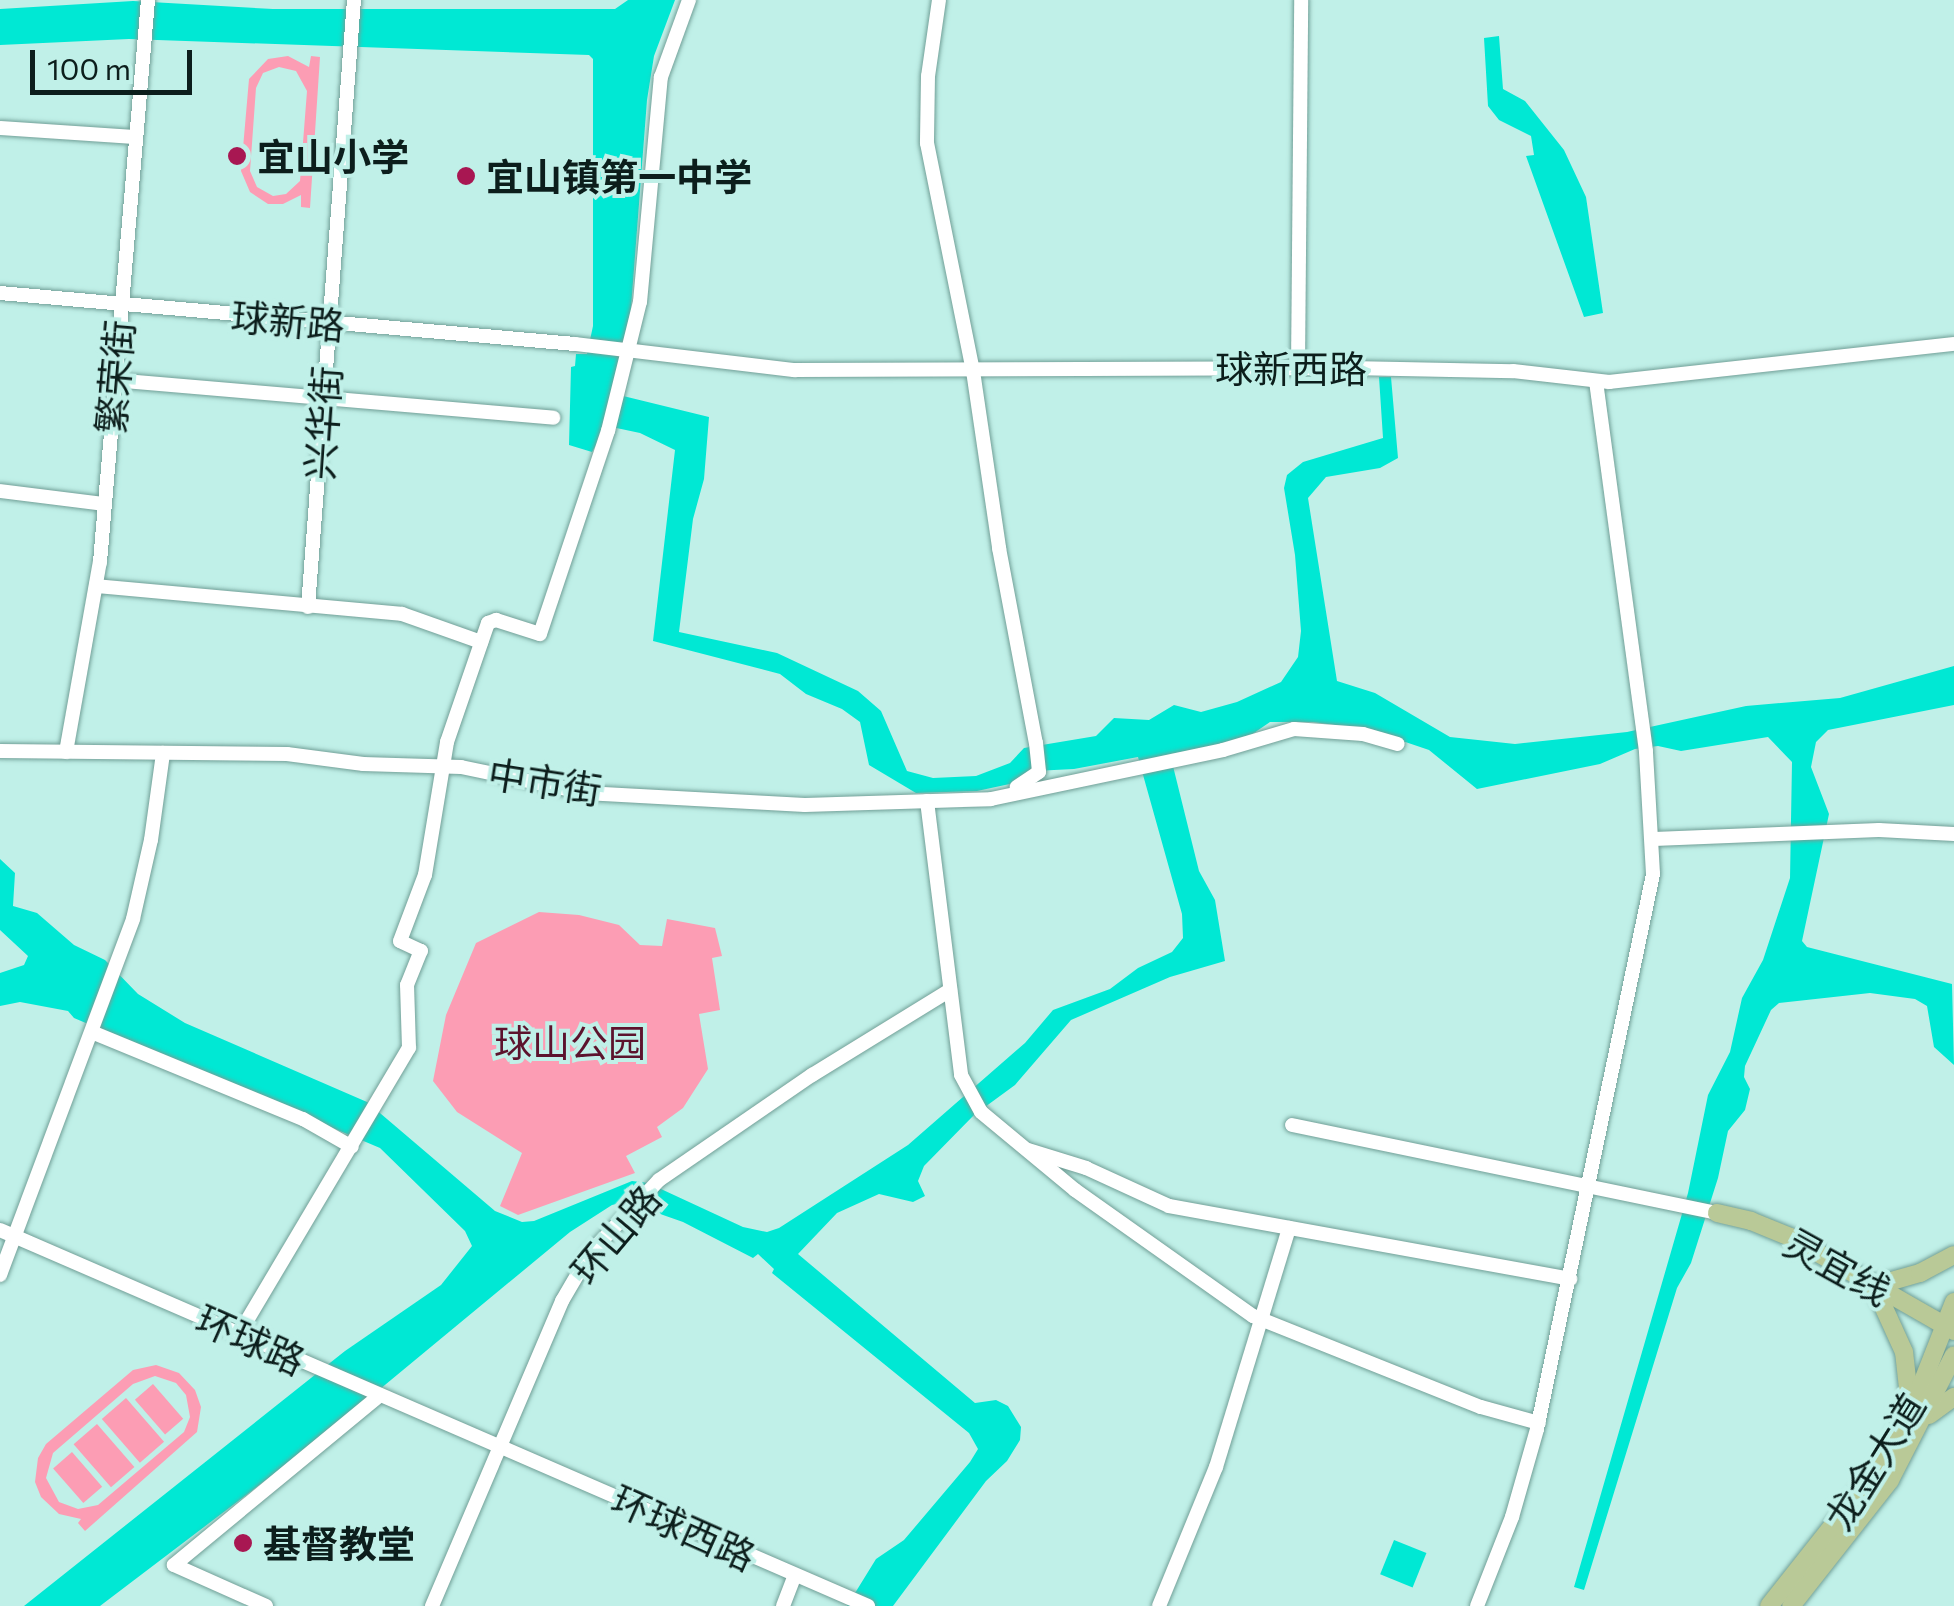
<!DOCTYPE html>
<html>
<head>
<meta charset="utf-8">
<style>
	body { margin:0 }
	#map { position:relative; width:1954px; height:1606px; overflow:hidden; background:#c0f0e8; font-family:Commissioner,"Noto Sans SC",sans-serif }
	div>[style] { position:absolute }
	.green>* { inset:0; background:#fc9db4; transform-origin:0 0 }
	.water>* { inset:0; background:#00e8d4; transform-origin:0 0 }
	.roads { filter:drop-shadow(0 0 2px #719f97) drop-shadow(0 0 2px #719f97) }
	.minor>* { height:14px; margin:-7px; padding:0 7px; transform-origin:7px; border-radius:7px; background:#fff }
	.major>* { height:18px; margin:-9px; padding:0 9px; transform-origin:9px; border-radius:9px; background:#b9c997 }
	.dots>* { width:28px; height:28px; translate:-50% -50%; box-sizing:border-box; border:5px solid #c0f0e8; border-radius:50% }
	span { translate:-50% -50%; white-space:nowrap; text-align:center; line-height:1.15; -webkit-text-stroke:8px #c0f0e8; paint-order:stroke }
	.poi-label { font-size:38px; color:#0c1e1c; font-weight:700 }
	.left { translate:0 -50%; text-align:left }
	.street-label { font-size:38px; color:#0c1e1c }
	.park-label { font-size:38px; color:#5c132d }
	.scale { position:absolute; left:30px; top:50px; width:162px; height:45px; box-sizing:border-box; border:5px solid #0c1e1c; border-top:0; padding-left:12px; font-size:30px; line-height:35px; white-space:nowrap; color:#0c1e1c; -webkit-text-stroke:8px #c0f0e8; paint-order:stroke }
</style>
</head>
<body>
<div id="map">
	<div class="green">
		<div style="clip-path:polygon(evenodd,311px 56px,320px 57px,310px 208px,301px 207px,301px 195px,283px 204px,268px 204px,250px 192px,241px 171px,249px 79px,268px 59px,288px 56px,309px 67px,311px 56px,279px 67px,296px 71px,307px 91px,300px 181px,286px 194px,273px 196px,257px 187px,250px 171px,256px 88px,263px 73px,279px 67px)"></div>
		<div style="clip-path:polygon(539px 912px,579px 915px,619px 925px,640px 945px,662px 946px,667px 919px,715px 928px,722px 956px,712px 958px,720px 1010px,699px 1014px,708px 1069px,683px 1108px,657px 1127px,662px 1137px,626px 1156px,635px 1173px,518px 1215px,500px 1206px,522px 1153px,457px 1112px,433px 1081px,446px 1015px,476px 943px)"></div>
		<div style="clip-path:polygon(evenodd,156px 1365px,179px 1373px,195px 1390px,201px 1407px,197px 1432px,85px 1531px,78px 1523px,81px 1519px,59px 1514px,41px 1497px,35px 1482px,38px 1458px,46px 1444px,133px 1370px,156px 1365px,155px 1376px,176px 1383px,186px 1395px,190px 1417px,184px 1432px,98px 1505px,78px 1509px,59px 1502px,46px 1478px,53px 1453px,133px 1384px,155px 1376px)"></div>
		<div style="left:153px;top:1384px;width:46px;height:24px;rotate:49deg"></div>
		<div style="left:126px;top:1398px;width:58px;height:32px;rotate:49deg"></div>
		<div style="left:97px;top:1424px;width:57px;height:31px;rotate:49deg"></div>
		<div style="left:72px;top:1452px;width:46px;height:25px;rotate:49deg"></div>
	</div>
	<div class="water">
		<div style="clip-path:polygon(628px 0,675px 0,654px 56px,647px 100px,629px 334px,615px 394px,709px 417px,704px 479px,693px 519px,679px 632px,777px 653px,858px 691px,881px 711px,907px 771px,933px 778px,976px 776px,1010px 763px,1024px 748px,1096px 736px,1114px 718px,1149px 720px,1174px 705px,1201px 712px,1237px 702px,1281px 682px,1298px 657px,1301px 631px,1295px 555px,1284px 488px,1287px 475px,1303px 462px,1383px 438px,1379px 377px,1391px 377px,1398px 458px,1380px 468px,1326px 477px,1308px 498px,1337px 681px,1375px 693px,1450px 737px,1515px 744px,1627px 732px,1746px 706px,1840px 698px,1954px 666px,1954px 705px,1828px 730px,1816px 742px,1811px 767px,1829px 814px,1802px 941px,1807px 947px,1952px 984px,1954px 1065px,1934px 1047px,1927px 1006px,1915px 999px,1870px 993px,1779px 1003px,1771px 1010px,1745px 1066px,1744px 1077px,1750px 1089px,1745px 1110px,1728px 1131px,1718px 1178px,1691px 1263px,1677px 1288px,1584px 1590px,1574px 1587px,1688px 1193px,1708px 1095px,1730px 1052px,1742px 998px,1763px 960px,1790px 878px,1792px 762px,1768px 737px,1681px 751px,1658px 746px,1635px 749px,1600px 764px,1477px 789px,1429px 750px,1370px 730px,1313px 722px,1270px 722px,1251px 735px,1208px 750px,1170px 754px,1199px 871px,1215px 900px,1225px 961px,1170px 977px,1071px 1020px,1015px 1085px,974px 1115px,924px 1166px,918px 1181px,925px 1196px,913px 1202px,879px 1194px,837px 1213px,798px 1254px,975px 1403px,996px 1400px,1008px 1406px,1021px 1427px,1020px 1440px,1007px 1461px,986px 1481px,893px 1606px,847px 1606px,876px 1559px,904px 1540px,970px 1462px,978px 1449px,969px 1433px,772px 1273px,774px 1269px,758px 1254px,753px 1258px,683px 1222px,626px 1202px,612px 1205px,570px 1232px,316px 1442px,100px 1606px,24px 1606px,345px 1351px,441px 1285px,472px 1246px,465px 1231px,380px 1148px,74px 1018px,68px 1011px,20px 1002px,0 1006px,0 973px,24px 965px,28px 956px,0 930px,0 859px,15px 873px,13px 906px,37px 913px,74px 945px,105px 960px,138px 994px,185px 1023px,367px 1102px,495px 1211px,522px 1222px,534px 1221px,632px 1181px,648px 1183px,743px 1227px,767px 1232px,779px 1228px,908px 1145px,1025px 1043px,1053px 1010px,1110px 989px,1138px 968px,1172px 952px,1183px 938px,1182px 914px,1138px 757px,1074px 769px,1034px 771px,1019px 782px,977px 791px,916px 793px,869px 765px,860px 722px,842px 709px,806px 694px,780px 674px,653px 641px,675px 450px,640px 433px,607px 426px,592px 452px,569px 445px,571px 367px,575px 366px,576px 354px,587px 354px,593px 326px,593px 59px,589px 55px,129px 39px,0 45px,0 9px,133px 1px,273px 9px,615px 9px)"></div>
		<div style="clip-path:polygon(1499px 36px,1503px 89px,1525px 101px,1564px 150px,1586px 197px,1603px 313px,1584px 317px,1526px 156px,1534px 155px,1531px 136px,1499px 120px,1488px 106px,1484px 38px)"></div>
		<div style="left:1394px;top:1540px;width:35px;height:37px;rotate:22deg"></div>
	</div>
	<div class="roads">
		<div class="minor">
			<div style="left:939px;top:0;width:77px;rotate:98.2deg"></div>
			<div style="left:928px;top:76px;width:67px;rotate:90.9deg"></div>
			<div style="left:927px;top:143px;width:233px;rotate:78.6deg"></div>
			<div style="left:973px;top:371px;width:179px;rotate:81.6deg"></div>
			<div style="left:999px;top:548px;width:198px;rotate:79.3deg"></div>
			<div style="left:1036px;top:743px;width:29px;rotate:84deg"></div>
			<div style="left:1039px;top:772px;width:27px;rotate:146deg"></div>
			<div style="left:0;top:128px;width:135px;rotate:3.8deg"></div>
			<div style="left:0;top:293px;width:577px;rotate:5.07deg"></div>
			<div style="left:575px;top:344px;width:221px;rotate:6.8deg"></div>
			<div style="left:794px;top:370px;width:556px;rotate:-0.21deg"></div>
			<div style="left:1350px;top:368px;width:163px;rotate:1.1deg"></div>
			<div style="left:1513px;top:371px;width:97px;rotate:6.5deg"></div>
			<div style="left:1609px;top:382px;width:347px;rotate:-6.3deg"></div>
			<div style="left:1298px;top:368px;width:368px;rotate:-89.5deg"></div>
			<div style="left:114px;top:380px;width:441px;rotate:4.9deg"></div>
			<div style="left:0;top:491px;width:105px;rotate:7.1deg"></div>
			<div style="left:96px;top:586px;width:307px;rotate:5.2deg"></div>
			<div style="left:402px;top:614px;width:84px;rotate:19.5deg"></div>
			<div style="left:308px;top:607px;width:609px;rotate:-85.67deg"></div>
			<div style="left:0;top:751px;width:287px;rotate:0.6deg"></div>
			<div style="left:287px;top:754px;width:77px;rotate:7.5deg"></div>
			<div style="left:363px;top:764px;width:98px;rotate:1.8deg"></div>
			<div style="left:461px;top:767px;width:127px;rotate:11.8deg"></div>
			<div style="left:585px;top:793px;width:220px;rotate:3.1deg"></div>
			<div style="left:805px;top:805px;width:186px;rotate:-1.8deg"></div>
			<div style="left:991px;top:799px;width:237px;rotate:-11.9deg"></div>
			<div style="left:1223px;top:750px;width:74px;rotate:-16.5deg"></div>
			<div style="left:1294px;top:729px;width:69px;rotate:4.1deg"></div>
			<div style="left:1363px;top:734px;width:36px;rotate:16deg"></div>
			<div style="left:66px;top:752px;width:193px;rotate:-79.9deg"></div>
			<div style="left:100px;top:562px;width:564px;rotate:-85.12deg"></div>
			<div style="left:927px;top:801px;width:276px;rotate:82.9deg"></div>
			<div style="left:961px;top:1075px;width:42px;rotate:61.6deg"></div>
			<div style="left:981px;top:1112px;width:122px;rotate:39.7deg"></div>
			<div style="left:1075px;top:1190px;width:218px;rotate:35.3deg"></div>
			<div style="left:1253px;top:1316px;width:245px;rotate:21.8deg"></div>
			<div style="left:1481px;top:1407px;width:60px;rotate:15.4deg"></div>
			<div style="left:1654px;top:839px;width:225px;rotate:-2.3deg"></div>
			<div style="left:1879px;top:830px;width:75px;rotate:3.1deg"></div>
			<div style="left:94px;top:1033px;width:226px;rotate:22.4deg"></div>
			<div style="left:303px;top:1119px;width:56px;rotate:29.7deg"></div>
			<div style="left:1292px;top:1125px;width:434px;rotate:11.7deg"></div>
			<div style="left:1028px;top:1150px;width:61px;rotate:17.2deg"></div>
			<div style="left:1086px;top:1168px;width:91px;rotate:24.6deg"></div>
			<div style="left:1169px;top:1206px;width:408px;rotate:10.3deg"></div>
			<div style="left:0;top:1230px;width:946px;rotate:23.42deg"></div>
			<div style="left:0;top:1275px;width:380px;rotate:-69.5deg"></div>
			<div style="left:133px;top:919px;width:81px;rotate:-77.2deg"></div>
			<div style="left:151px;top:840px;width:88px;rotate:-82.1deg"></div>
			<div style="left:239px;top:1334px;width:333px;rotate:-59.3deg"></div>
			<div style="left:409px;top:1048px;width:63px;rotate:-91.8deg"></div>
			<div style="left:407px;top:985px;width:37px;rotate:-68deg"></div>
			<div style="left:421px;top:951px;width:23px;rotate:-155deg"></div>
			<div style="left:400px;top:941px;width:71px;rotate:-69.3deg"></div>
			<div style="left:425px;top:875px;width:135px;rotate:-80.6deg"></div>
			<div style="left:447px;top:742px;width:126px;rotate:-71deg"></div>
			<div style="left:488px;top:623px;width:9px;rotate:-21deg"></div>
			<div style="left:496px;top:620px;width:46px;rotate:17.7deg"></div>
			<div style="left:540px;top:634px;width:214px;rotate:-71.5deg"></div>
			<div style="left:608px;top:431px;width:133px;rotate:-76.1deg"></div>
			<div style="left:640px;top:302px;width:226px;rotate:-84.7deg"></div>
			<div style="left:661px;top:77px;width:82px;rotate:-70deg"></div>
			<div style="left:266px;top:1606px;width:101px;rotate:-156deg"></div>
			<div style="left:174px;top:1565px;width:267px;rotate:-39.5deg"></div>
			<div style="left:432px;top:1606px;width:332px;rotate:-66.9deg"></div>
			<div style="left:562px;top:1301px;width:56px;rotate:-59.7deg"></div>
			<div style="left:590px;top:1253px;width:100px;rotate:-46.6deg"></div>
			<div style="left:659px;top:1180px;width:186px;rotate:-34.5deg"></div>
			<div style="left:812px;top:1075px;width:162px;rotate:-31.6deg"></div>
			<div style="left:783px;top:1606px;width:33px;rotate:-69deg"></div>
			<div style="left:1159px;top:1606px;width:150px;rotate:-67.7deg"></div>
			<div style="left:1216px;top:1467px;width:250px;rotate:-73deg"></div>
			<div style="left:1477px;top:1606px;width:96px;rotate:-68.5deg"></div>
			<div style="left:1512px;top:1517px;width:91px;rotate:-74.1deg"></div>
			<div style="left:1537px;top:1429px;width:567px;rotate:-78.19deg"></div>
			<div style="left:1653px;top:874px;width:123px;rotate:-93.3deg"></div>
			<div style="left:1646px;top:751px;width:373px;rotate:-97.7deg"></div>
		</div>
		<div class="major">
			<div style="left:1717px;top:1213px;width:35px;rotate:13deg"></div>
			<div style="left:1751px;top:1221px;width:42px;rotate:22.3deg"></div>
			<div style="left:1790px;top:1237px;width:189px;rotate:29.8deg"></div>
			<div style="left:1910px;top:1406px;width:54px;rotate:-96.3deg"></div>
			<div style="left:1904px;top:1352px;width:72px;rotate:-114.4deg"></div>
			<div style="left:1874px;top:1286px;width:48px;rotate:-15.8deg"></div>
			<div style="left:1920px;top:1273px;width:38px;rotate:-28deg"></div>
			<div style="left:1929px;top:1415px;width:31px;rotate:-36deg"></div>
			<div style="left:1769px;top:1606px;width:172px;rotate:-51.6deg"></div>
			<div style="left:1876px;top:1471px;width:85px;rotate:-61.3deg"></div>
			<div style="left:1917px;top:1396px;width:101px;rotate:-68.5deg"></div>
			<div style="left:1791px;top:1606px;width:160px;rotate:-51.8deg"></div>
			<div style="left:1890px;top:1480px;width:140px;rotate:-62.9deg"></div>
		</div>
	</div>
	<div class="dots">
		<div style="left:237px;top:156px;background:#a81752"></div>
		<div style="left:466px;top:176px;background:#a81752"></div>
		<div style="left:243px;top:1543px;background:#a81752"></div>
	</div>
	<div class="poi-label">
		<span class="left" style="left:257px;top:156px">宜山小学</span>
		<span class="left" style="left:486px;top:176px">宜山镇第一中学</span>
		<span class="left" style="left:263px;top:1543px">基督教堂</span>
	</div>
	<div class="street-label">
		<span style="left:288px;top:320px;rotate:5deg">球新路</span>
		<span style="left:1291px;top:368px">球新西路</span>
		<span style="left:114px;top:377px;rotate:-85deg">繁荣街</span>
		<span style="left:322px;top:423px;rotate:-86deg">兴华街</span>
		<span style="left:545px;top:781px;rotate:9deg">中市街</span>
		<span style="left:615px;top:1234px;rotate:-50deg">环山路</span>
		<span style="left:1838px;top:1266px;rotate:29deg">灵宜线</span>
		<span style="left:251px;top:1339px;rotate:24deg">环球路</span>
		<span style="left:1874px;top:1461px;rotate:-58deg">龙金大道</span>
		<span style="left:684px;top:1527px;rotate:24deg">环球西路</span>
	</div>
	<div class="park-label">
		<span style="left:570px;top:1042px">球山公园</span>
	</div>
	<div class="scale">100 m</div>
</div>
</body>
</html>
